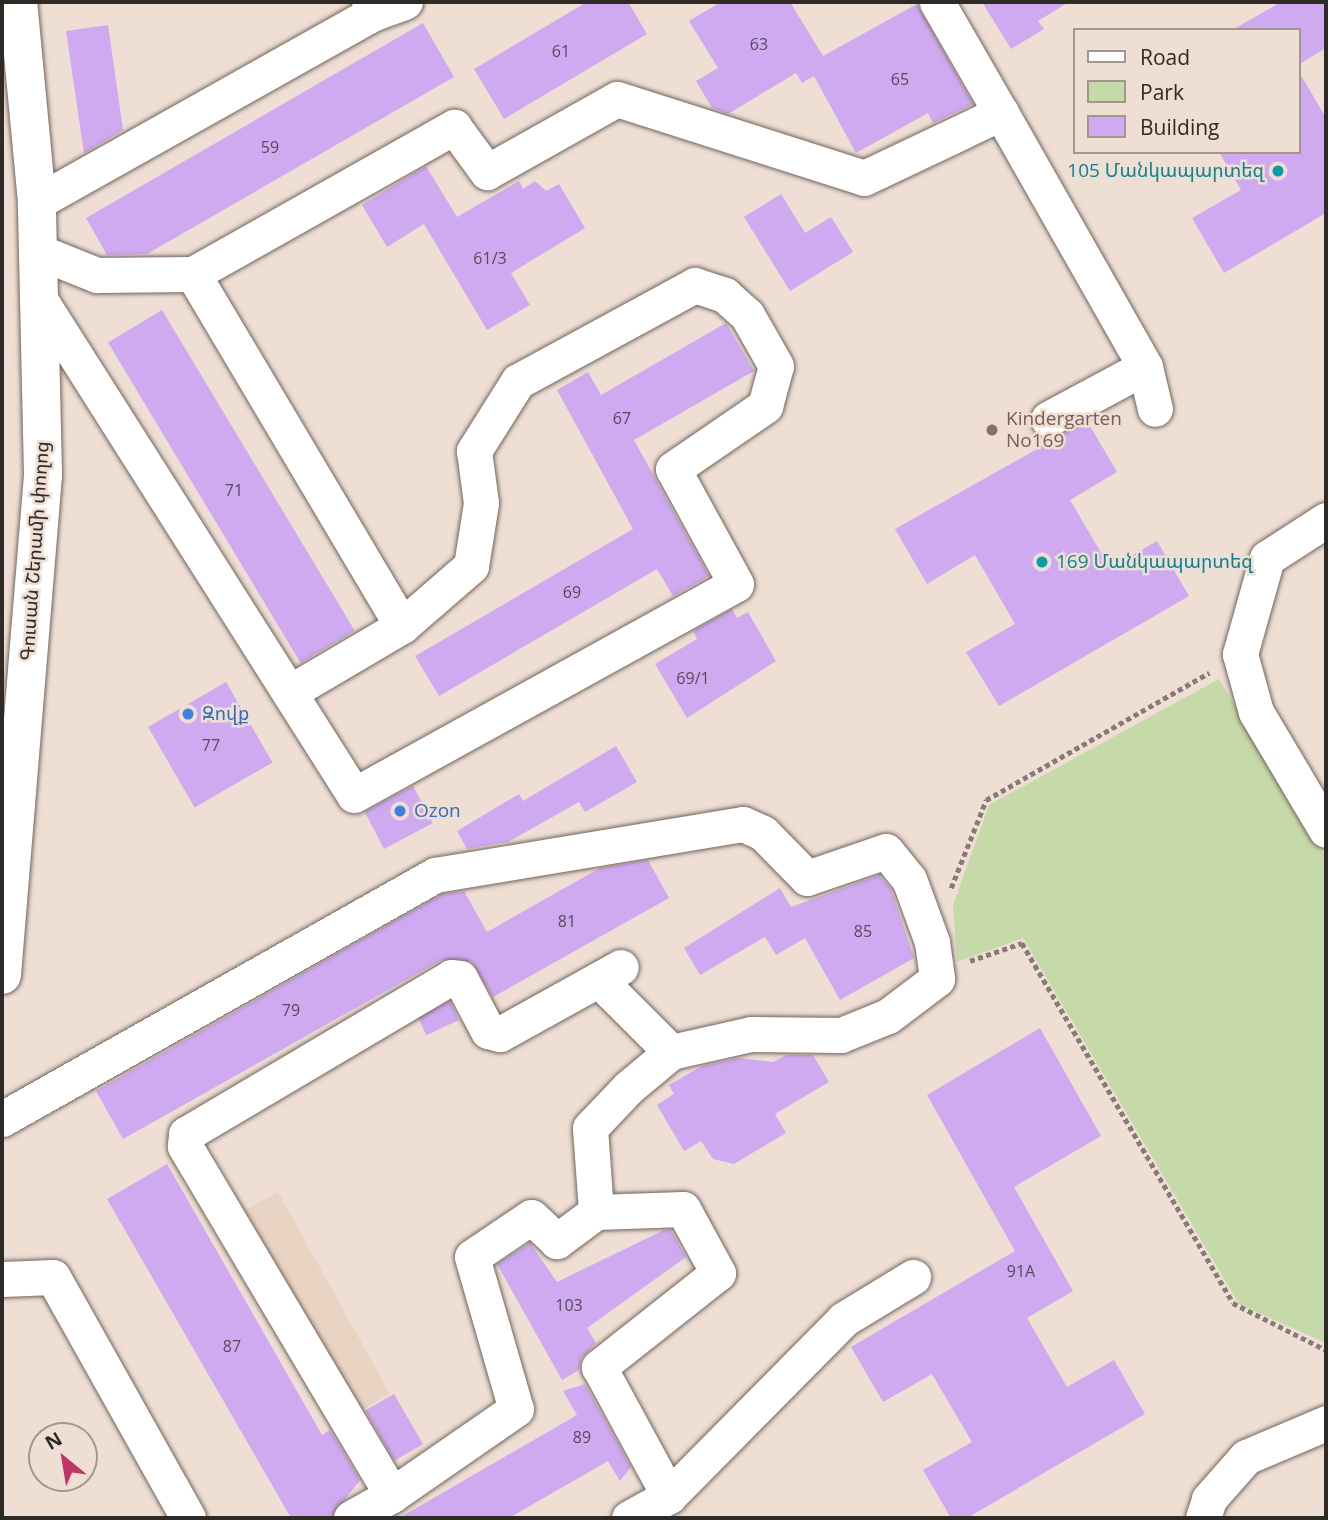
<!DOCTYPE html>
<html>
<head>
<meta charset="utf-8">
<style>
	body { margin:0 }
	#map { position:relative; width:1328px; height:1520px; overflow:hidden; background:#eeded4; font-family:"Open Sans","Noto Sans Armenian",sans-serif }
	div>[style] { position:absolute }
	.built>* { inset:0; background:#e9d3c3; transform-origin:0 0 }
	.green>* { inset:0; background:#c5daa8 }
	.building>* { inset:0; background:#cfaaf0; transform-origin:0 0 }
	.path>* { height:4.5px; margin-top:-2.25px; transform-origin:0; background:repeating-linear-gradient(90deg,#867c75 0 5px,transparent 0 8.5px) }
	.roads { filter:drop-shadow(0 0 2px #73655c) drop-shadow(0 0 2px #73655c) }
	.minor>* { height:35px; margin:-17.5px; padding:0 17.5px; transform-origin:17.5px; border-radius:17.5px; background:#fff }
	.major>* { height:38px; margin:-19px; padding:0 19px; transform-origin:19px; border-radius:19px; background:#fff }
	.dots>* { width:19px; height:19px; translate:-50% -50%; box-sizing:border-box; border:4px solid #eeded4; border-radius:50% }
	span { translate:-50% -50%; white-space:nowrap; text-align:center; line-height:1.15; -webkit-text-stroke:5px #eeded4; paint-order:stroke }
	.number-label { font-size:16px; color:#584a58 }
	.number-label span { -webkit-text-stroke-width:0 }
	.culture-label { font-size:19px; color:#0d838f }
	.right { translate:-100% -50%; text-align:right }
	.left { translate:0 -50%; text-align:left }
	.education-label { font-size:19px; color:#785e54 }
	.street-label { font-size:19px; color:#302a26 }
	.shop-label { font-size:19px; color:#366cbe }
	.frame { position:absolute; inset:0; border:4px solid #302a26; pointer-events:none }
	.legend { position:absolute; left:1073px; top:28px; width:228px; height:126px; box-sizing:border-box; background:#eeded4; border:2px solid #a2968e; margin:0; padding:9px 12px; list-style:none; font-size:21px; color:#302a26 }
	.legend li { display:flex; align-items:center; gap:14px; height:35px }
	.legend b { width:35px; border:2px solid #a2968e }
	.north { position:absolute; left:28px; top:1422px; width:70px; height:70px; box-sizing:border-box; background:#eeded4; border:2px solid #a2968e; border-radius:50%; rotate:330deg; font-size:19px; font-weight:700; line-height:28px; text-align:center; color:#302a26 }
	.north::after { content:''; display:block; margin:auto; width:24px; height:32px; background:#c0346a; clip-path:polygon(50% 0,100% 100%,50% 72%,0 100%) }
</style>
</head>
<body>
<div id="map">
	<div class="built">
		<div style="left:278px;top:1192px;width:231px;height:37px;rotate:61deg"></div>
	</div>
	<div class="green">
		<div style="clip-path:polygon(1219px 679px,1326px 858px,1326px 1343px,1239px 1304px,1023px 938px,957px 962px,953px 905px,989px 805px)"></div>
	</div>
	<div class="building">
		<div style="clip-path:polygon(587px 2px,628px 2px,647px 34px,504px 119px,474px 69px)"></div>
		<div style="clip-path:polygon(721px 2px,790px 2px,823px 56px,917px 4px,973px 104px,933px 123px,928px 113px,856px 153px,814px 76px,802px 83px,796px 73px,728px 114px,712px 108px,696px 81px,718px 68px,689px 21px)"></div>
		<div style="clip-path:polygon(982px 2px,1069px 2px,1038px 21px,1044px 29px,1011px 49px)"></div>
		<div style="clip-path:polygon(1281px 2px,1326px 2px,1326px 48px,1298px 65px,1298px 30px,1232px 30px)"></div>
		<div style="clip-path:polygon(423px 23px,454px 77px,147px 254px,107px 255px,86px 218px)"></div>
		<div style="clip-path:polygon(108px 25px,123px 130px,84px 153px,66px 31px)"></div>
		<div style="clip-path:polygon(1298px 70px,1326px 118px,1326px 213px,1224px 273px,1192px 218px,1241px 190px,1219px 152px,1298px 152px)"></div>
		<div style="clip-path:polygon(426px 166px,457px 217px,519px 181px,523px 189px,535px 181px,546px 191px,559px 184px,585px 228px,511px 273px,530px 305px,487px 330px,424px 224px,387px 247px,362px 205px)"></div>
		<div style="clip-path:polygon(781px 194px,805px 233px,831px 217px,853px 252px,790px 291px,744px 217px)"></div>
		<div style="left:162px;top:310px;width:374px;height:63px;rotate:59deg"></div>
		<div style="clip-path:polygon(726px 323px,754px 371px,634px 440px,709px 576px,673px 596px,657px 569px,439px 696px,415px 656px,633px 529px,557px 390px,588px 372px,601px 395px)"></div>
		<div style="clip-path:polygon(1087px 421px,1117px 472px,1070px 500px,1110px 568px,1157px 541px,1189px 596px,999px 706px,966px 652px,1015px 624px,975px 555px,927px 584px,895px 529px)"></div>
		<div style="clip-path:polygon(732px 609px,737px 618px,748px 612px,776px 661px,687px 718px,655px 664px,697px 639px,693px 631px)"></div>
		<div style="left:226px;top:682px;width:93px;height:90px;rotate:60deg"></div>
		<div style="clip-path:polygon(616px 746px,637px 782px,585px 812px,579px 802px,508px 842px,467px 849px,457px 831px,519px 794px,523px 801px)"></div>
		<div style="left:413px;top:786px;width:42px;height:55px;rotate:62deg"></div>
		<div style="clip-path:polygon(648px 860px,669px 898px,493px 997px,472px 962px,441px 960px,123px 1139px,96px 1091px,442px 894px,464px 891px,487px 932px,600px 868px)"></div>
		<div style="clip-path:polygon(879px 875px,891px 889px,914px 958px,840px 1000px,805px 938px,776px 955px,765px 937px,700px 975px,684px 948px,780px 888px,791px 907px)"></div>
		<div style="left:450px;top:1001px;width:21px;height:36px;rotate:65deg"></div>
		<div style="clip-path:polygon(1040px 1028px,1101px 1136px,1014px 1187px,1073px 1291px,1027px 1318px,1067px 1387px,1114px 1360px,1145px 1414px,967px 1518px,951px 1518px,923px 1470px,972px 1442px,932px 1374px,883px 1402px,851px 1347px,1015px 1251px,927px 1095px)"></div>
		<div style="clip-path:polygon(786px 1055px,813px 1055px,829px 1082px,775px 1114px,786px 1133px,734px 1164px,713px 1159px,701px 1141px,684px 1151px,657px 1105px,674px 1094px,669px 1085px,702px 1066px,738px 1058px,773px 1062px)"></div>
		<div style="clip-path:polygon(167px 1164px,322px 1435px,330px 1430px,360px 1480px,331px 1518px,291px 1518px,107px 1199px)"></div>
		<div style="clip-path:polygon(664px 1230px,671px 1230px,686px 1257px,587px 1328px,596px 1343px,581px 1358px,579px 1370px,562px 1380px,497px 1264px,530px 1243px,557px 1282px)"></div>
		<div style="clip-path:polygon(585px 1384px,631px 1467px,620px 1481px,608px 1461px,509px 1518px,399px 1518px,577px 1415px,563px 1391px)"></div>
		<div style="left:394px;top:1394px;width:58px;height:33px;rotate:60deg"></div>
	</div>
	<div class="path">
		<div style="left:951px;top:888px;width:95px;rotate:-68.3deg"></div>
		<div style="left:986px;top:800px;width:257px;rotate:-29.7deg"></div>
		<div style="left:970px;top:961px;width:55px;rotate:-19.1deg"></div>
		<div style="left:1022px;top:943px;width:417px;rotate:59.6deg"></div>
		<div style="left:1233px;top:1303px;width:104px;rotate:26.8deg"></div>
	</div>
	<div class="roads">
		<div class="minor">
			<div style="left:374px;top:13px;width:33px;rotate:-20deg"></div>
			<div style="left:1001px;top:113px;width:292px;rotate:60.4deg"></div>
			<div style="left:1145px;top:367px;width:43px;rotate:76.6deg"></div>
			<div style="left:37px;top:202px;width:386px;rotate:-29.3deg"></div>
			<div style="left:374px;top:13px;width:12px;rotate:-114deg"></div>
			<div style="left:37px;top:251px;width:65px;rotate:21.8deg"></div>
			<div style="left:97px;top:275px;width:96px;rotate:-0.6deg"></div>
			<div style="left:39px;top:298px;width:588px;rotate:57.63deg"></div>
			<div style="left:354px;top:795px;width:436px;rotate:-28.9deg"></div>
			<div style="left:736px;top:584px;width:131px;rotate:-118.7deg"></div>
			<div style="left:673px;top:469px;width:112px;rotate:-34.4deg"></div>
			<div style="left:765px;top:406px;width:41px;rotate:-74.6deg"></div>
			<div style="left:776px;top:366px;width:59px;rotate:-119.6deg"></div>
			<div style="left:747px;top:315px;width:30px;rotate:-138deg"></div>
			<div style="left:725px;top:295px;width:32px;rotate:-162deg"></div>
			<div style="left:695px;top:285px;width:201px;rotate:151.5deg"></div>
			<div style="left:518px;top:381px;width:83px;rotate:122.2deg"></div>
			<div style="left:474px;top:451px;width:52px;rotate:82.3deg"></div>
			<div style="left:481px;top:503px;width:64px;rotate:99deg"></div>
			<div style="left:471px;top:566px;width:91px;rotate:139deg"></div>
			<div style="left:1048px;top:419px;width:110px;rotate:-28.2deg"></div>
			<div style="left:1326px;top:520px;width:70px;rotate:147.2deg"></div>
			<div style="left:1267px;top:558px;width:100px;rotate:105.7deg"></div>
			<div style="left:1240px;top:654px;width:60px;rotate:74.6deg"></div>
			<div style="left:1256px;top:712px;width:137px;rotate:59.3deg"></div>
			<div style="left:290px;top:692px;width:130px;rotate:-30.5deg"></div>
			<div style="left:402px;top:626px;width:409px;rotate:-120.7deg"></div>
			<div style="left:193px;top:274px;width:300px;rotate:-29.4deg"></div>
			<div style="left:454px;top:127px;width:56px;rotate:53.7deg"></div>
			<div style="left:487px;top:172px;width:149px;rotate:-29.3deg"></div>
			<div style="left:617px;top:99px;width:259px;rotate:17.7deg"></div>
			<div style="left:864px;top:178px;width:152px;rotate:-25.4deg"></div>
			<div style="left:1001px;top:113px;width:128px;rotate:-120deg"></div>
			<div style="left:599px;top:980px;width:102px;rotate:45deg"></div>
			<div style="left:2px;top:1119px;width:497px;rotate:-29.4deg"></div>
			<div style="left:435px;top:875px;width:312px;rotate:-9.4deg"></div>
			<div style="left:743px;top:824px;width:22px;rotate:24deg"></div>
			<div style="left:763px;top:833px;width:63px;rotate:45.6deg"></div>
			<div style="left:807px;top:878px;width:83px;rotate:-18.9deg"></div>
			<div style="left:886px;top:851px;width:36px;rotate:51deg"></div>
			<div style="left:909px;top:879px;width:67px;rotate:69.9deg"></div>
			<div style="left:932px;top:942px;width:37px;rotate:82deg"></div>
			<div style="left:937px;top:979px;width:61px;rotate:142.9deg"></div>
			<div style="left:888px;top:1016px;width:51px;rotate:158deg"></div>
			<div style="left:841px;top:1035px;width:90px;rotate:-179.4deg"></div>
			<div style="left:751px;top:1034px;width:82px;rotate:167.3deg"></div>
			<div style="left:671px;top:1052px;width:56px;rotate:140.1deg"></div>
			<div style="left:628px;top:1088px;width:55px;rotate:133.5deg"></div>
			<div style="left:590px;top:1128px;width:84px;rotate:85.9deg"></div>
			<div style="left:596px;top:1212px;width:49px;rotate:143.4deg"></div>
			<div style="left:557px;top:1241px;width:35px;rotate:-137deg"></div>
			<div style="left:531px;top:1217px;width:71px;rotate:145.9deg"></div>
			<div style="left:472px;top:1257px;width:158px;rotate:73.9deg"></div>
			<div style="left:516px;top:1409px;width:151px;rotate:145.3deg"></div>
			<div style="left:392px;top:1495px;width:406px;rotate:-120.7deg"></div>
			<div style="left:185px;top:1146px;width:12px;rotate:-85deg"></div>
			<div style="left:186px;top:1134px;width:308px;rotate:-30.6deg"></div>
			<div style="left:451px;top:977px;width:9px;rotate:6deg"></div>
			<div style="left:460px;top:978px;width:60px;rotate:62.2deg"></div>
			<div style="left:488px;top:1031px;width:12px;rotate:14deg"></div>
			<div style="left:500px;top:1034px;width:138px;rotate:-29deg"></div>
			<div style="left:596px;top:1212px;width:87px;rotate:-2deg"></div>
			<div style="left:683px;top:1209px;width:73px;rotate:61.3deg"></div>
			<div style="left:718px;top:1273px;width:152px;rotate:141.7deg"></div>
			<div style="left:599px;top:1367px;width:147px;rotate:61.5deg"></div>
			<div style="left:2px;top:1279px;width:51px;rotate:-2.2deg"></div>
			<div style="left:53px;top:1277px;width:276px;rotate:60.7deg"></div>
			<div style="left:351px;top:1518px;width:47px;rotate:-29.3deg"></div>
			<div style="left:629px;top:1518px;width:46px;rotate:-28.8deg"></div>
			<div style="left:669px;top:1496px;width:249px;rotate:-45.3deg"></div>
			<div style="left:844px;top:1319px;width:81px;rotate:-31.3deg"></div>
			<div style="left:1203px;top:1518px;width:20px;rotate:-72deg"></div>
			<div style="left:1209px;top:1499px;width:56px;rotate:-48.6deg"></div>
			<div style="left:1246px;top:1457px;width:87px;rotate:-23deg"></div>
		</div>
		<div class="major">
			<div style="left:2px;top:975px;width:502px;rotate:-85.31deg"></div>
			<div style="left:43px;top:475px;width:273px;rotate:-91.3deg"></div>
			<div style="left:37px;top:202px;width:201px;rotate:-95.4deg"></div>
		</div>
	</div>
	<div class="dots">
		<div style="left:1278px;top:171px;background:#0f9aa8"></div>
		<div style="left:992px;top:430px;background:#8d6e63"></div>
		<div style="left:1042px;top:562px;background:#0f9aa8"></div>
		<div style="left:188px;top:714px;background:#3f7fe0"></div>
		<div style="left:400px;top:811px;background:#3f7fe0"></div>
	</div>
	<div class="number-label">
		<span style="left:759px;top:44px">63</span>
		<span style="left:561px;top:51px">61</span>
		<span style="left:900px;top:79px">65</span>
		<span style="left:270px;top:147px">59</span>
		<span style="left:490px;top:258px">61/3</span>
		<span style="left:622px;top:418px">67</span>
		<span style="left:234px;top:490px">71</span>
		<span style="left:572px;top:592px">69</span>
		<span style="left:693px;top:678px">69/1</span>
		<span style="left:211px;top:745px">77</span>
		<span style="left:567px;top:921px">81</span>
		<span style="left:863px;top:931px">85</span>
		<span style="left:291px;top:1010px">79</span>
		<span style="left:1021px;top:1271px">91A</span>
		<span style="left:569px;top:1305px">103</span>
		<span style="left:232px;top:1346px">87</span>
		<span style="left:582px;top:1437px">89</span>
	</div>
	<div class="culture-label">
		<span class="right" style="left:1264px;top:171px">105 Մանկապարտեզ</span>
		<span class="left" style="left:1056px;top:562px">169 Մանկապարտեզ</span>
	</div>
	<div class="education-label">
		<span class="left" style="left:1006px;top:430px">Kindergarten<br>No169</span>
	</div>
	<div class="street-label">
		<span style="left:35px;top:551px;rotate:-86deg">Գուսան Շերամի փողոց</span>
	</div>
	<div class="shop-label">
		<span class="left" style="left:202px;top:714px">Զովք</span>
		<span class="left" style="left:414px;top:811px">Ozon</span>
	</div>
	<div class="frame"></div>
	<ul class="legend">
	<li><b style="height:9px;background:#fff"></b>Road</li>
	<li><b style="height:19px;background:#c5daa8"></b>Park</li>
	<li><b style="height:19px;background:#cfaaf0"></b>Building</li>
	</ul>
	<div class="north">N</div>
</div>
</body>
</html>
